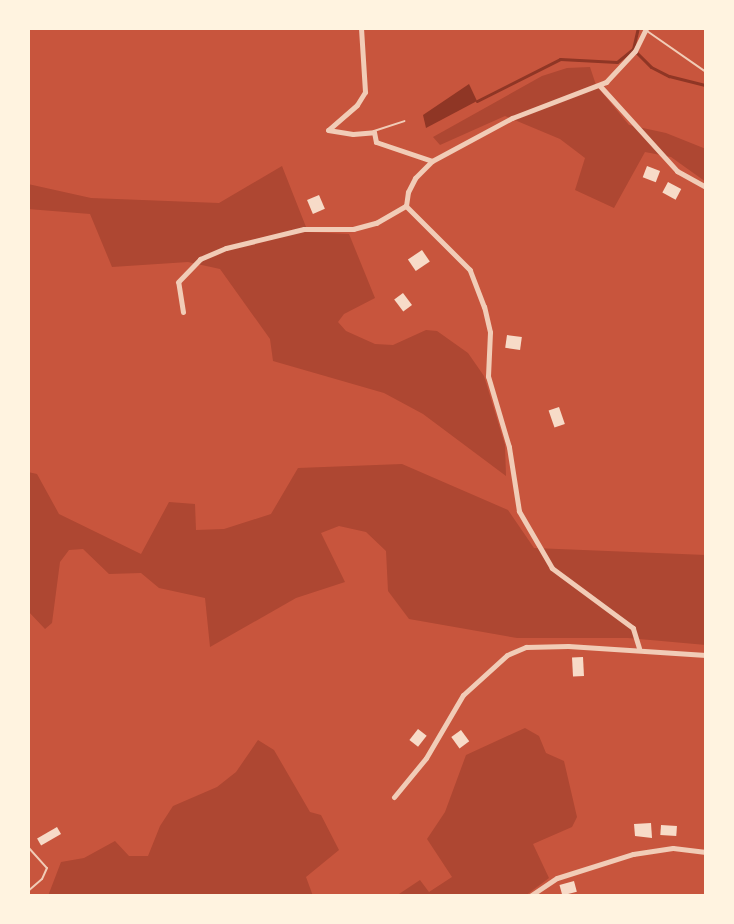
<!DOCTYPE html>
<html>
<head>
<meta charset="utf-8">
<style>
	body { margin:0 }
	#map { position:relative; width:734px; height:924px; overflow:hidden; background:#c8553d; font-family:"Golos Text",sans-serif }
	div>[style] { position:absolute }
	.green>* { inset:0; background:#ae4732 }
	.water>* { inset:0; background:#8f3625 }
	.stream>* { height:3px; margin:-1.5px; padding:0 1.5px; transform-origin:1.5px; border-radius:1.5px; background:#8f3625 }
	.building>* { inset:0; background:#f7dbc8; transform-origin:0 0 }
	.service>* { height:2px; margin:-1px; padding:0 1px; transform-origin:1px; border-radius:1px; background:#f1ccb7 }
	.minor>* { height:5px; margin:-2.5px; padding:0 2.5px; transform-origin:2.5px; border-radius:2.5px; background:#f1ccb7 }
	span { translate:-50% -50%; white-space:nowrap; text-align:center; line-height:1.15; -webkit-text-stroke:8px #fff3e0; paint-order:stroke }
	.frame { position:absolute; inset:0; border:30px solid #fff3e0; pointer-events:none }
</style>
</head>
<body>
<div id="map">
	<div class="green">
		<div style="clip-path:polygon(590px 67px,596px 85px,629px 125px,666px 133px,706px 149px,706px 182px,671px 157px,645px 152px,614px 208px,575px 190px,585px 158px,560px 139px,505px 116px,440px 145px,433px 137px,542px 76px,567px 68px)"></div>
		<div style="clip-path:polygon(282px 166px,308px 232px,349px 234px,375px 298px,344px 314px,338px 322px,346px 331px,375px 344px,393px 345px,426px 330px,437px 331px,468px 353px,484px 376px,505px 445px,506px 476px,423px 414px,384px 393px,273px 361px,270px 339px,220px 269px,188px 262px,112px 267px,90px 214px,28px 209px,28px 184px,91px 198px,219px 203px)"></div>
		<div style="clip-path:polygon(402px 464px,508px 510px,534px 548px,706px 555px,706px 645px,628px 638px,517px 638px,409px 619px,388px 591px,386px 551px,366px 532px,339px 526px,321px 533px,345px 582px,296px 598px,210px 647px,205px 598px,159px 588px,141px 573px,109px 574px,83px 549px,69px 550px,60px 562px,52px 623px,45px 629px,28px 611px,28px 472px,37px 474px,59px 514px,141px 554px,169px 502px,195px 504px,196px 530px,224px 529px,271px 514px,298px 468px)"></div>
		<div style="clip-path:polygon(525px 728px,539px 736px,546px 753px,564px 761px,577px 817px,572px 827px,533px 844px,549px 878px,525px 896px,396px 896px,420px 880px,429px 892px,452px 877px,427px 839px,445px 812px,466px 755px)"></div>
		<div style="clip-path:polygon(258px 740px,274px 750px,310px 812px,321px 815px,339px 850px,306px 877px,313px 896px,48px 896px,61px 862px,84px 858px,115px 841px,129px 856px,148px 856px,160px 826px,173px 806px,217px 787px,236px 772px)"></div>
	</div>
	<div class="water">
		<div style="clip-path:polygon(469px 84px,477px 101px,426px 128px,423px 115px)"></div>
	</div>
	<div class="stream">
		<div style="left:633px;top:49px;width:22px;rotate:-77deg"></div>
		<div style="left:477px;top:101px;width:93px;rotate:-26.8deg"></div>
		<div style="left:560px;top:59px;width:57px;rotate:3deg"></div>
		<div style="left:617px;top:62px;width:21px;rotate:-39deg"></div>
		<div style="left:633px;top:49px;width:25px;rotate:45deg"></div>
		<div style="left:651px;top:67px;width:20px;rotate:27deg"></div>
		<div style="left:669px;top:76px;width:38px;rotate:14deg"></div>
	</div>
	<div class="building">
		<div style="left:647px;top:166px;width:14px;height:12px;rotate:21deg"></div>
		<div style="left:668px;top:182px;width:15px;height:12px;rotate:28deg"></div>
		<div style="left:319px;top:195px;width:15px;height:13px;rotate:67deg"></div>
		<div style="left:422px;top:250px;width:14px;height:17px;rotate:56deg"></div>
		<div style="left:403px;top:293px;width:15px;height:11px;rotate:53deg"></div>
		<div style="left:507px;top:335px;width:15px;height:13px;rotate:8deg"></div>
		<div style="left:559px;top:407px;width:18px;height:11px;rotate:71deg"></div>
		<div style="left:583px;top:657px;width:19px;height:11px;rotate:87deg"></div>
		<div style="left:418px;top:729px;width:11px;height:14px;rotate:38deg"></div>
		<div style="left:461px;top:730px;width:14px;height:12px;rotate:54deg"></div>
		<div style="clip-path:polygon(651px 823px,652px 838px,635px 836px,634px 824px)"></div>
		<div style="left:661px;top:825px;width:16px;height:10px;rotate:4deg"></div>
		<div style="left:57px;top:827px;width:8px;height:23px;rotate:60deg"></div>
		<div style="left:574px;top:881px;width:11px;height:15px;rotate:75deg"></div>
	</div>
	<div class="service">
		<div style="left:647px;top:31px;width:72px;rotate:34.8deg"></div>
		<div style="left:374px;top:131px;width:32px;rotate:-18deg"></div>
		<div style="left:28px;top:847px;width:28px;rotate:48deg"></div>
		<div style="left:47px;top:868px;width:12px;rotate:114deg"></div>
		<div style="left:42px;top:879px;width:18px;rotate:139deg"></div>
	</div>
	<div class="minor">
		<div style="left:361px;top:28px;width:64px;rotate:86.4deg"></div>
		<div style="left:365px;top:92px;width:15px;rotate:122deg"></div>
		<div style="left:357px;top:105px;width:38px;rotate:139deg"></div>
		<div style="left:328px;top:130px;width:25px;rotate:9deg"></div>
		<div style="left:353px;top:134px;width:21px;rotate:-5deg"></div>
		<div style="left:374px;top:132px;width:10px;rotate:79deg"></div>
		<div style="left:376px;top:142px;width:59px;rotate:18.7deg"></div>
		<div style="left:600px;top:86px;width:115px;rotate:47.8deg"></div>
		<div style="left:677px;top:171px;width:33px;rotate:29deg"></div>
		<div style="left:183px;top:312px;width:30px;rotate:-99deg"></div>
		<div style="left:178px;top:282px;width:32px;rotate:-46deg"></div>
		<div style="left:200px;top:259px;width:28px;rotate:-23deg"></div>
		<div style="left:226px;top:248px;width:80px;rotate:-13.7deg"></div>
		<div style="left:304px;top:229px;width:49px"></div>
		<div style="left:353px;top:229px;width:24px;rotate:-15deg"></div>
		<div style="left:376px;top:223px;width:34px;rotate:-30deg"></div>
		<div style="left:639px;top:648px;width:21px;rotate:-107deg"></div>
		<div style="left:633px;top:628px;width:101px;rotate:-143.5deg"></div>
		<div style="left:552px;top:568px;width:66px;rotate:-120.1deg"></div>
		<div style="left:519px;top:511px;width:65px;rotate:-98.9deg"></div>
		<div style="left:509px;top:447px;width:74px;rotate:-106.5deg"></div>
		<div style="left:488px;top:376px;width:44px;rotate:-87.4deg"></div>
		<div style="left:490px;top:332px;width:26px;rotate:-103deg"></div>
		<div style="left:484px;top:307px;width:40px;rotate:-111deg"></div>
		<div style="left:470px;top:270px;width:91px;rotate:-135deg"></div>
		<div style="left:406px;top:206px;width:14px;rotate:-82deg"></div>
		<div style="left:408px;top:192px;width:16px;rotate:-63deg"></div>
		<div style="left:415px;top:178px;width:24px;rotate:-45deg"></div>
		<div style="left:432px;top:161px;width:91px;rotate:-28.3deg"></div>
		<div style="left:512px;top:118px;width:101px;rotate:-21deg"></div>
		<div style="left:606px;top:82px;width:42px;rotate:-46.9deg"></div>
		<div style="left:635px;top:51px;width:25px;rotate:-64deg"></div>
		<div style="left:394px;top:797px;width:50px;rotate:-50.6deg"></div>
		<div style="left:426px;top:758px;width:73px;rotate:-59.6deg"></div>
		<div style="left:463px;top:695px;width:59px;rotate:-42.3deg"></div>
		<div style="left:507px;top:655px;width:21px;rotate:-23deg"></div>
		<div style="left:526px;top:647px;width:42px;rotate:-1.4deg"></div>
		<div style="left:568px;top:646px;width:138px;rotate:3.7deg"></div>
		<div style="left:530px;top:896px;width:32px;rotate:-34deg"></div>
		<div style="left:557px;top:878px;width:80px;rotate:-17.5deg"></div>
		<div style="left:633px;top:854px;width:40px;rotate:-8.5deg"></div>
		<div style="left:673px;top:848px;width:33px;rotate:7deg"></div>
	</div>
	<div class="frame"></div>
</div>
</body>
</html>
